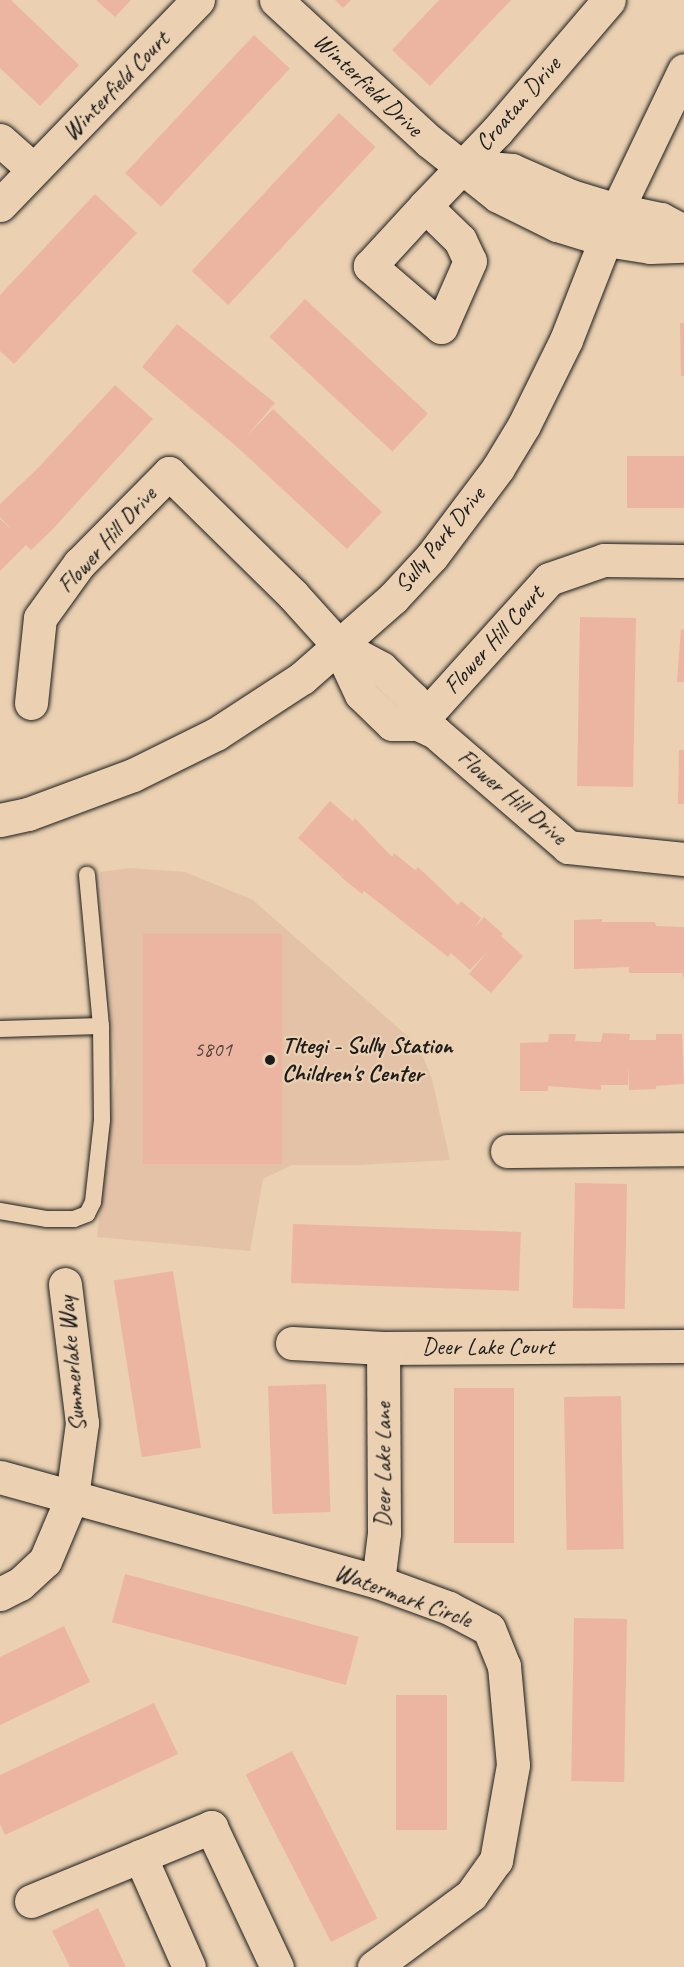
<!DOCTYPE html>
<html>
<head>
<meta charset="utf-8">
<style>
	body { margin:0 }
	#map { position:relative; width:684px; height:1967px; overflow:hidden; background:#ebd1b2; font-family:Caveat,sans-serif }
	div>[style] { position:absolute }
	.built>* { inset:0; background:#e3c2a7 }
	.building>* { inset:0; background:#ecb5a1; transform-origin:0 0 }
	.roads { filter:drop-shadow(0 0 2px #1c1c1c) drop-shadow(0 0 2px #1c1c1c) }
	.service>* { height:16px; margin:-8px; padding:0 8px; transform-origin:8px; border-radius:8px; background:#ebd1b2 }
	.minor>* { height:33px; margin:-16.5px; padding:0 16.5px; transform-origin:16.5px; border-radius:16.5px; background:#ebd1b2 }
	.tertiary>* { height:33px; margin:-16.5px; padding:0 16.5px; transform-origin:16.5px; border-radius:16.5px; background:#ebd1b2 }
	.dots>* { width:16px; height:16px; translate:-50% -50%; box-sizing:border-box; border:3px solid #ebd1b2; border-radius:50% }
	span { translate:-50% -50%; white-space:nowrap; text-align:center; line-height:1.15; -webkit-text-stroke:4.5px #ebd1b2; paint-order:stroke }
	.number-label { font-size:21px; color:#50423d }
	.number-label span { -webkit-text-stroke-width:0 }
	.street-label { font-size:24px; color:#1c1c1c }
	.poi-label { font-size:24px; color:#1c1c1c; font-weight:700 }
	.left { translate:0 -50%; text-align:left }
</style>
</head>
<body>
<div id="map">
	<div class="built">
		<div style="clip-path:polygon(131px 868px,185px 872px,253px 900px,413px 1041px,419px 1047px,432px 1079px,450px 1160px,359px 1165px,292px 1165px,263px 1179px,250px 1251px,97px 1237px,116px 1073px,100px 872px)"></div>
	</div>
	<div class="building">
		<div style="clip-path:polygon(0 0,11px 0,79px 65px,40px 106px,0 68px)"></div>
		<div style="clip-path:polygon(96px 0,131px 0,115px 17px)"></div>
		<div style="clip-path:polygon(335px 0,351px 0,343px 8px)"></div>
		<div style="clip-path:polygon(439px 0,511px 0,430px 86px,392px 50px)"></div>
		<div style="left:254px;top:35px;width:49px;height:189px;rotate:43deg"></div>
		<div style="left:339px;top:113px;width:50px;height:216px;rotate:43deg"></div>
		<div style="clip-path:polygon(95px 194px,137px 233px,14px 364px,0 351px,0 295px)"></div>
		<div style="left:305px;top:299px;width:168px;height:52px;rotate:43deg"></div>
		<div style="clip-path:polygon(680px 323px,684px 323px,684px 376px,681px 376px)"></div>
		<div style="clip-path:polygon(177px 324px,275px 403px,247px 436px,273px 409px,382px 512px,347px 549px,237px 447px,142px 367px)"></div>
		<div style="clip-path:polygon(115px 385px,153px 419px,52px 530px,31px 550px,26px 545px,0 571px,0 519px,12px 530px,0 517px,0 504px,36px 470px)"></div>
		<div style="left:684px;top:456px;width:52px;height:57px;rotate:90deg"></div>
		<div style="left:580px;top:617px;width:56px;height:169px;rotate:1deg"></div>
		<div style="clip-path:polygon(681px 629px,684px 630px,684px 682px,677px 682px)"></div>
		<div style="clip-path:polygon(679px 750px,684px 750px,684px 804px,678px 804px)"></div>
		<div style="clip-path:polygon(330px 801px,353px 821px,355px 818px,392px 857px,394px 853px,415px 870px,418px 867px,458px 905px,461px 901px,481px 918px,474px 928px,484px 917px,503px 934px,501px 936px,523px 956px,491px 993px,469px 974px,489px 950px,470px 970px,451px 953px,448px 957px,364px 891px,362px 894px,341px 877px,347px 869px,341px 876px,298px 838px)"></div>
		<div style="clip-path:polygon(602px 919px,602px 922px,655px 922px,656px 926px,684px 927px,684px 979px,682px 973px,629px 973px,629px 967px,574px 969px,574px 920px)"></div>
		<div style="left:143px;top:934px;width:139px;height:230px"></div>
		<div style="clip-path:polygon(603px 1033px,630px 1034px,629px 1040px,656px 1040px,656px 1034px,682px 1034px,684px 1084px,656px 1086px,656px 1089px,629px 1090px,629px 1065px,628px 1085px,601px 1085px,601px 1090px,548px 1086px,548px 1091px,520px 1091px,520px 1043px,548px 1042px,549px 1034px,576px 1034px,575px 1041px,601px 1042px)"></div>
		<div style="left:575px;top:1183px;width:52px;height:125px;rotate:1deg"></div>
		<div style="left:293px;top:1224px;width:228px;height:59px;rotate:2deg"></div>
		<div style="left:173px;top:1271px;width:179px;height:60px;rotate:81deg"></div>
		<div style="left:326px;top:1384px;width:128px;height:58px;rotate:88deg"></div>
		<div style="left:454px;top:1388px;width:60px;height:155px"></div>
		<div style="left:621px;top:1396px;width:153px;height:57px;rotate:89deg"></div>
		<div style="left:125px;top:1574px;width:242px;height:50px;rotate:15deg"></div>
		<div style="left:574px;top:1618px;width:53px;height:163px;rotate:1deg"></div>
		<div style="clip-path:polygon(64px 1626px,90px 1682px,0 1725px,0 1657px)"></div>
		<div style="left:396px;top:1695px;width:51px;height:135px"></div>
		<div style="clip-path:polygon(154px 1703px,178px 1754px,5px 1835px,0 1824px,0 1775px)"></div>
		<div style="left:292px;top:1751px;width:188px;height:52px;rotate:63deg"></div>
		<div style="clip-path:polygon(98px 1908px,126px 1967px,70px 1967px,52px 1931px)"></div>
	</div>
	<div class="roads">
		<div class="service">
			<div style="left:0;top:1029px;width:101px;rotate:-1.7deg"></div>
			<div style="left:0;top:1211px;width:48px;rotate:9.7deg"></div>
			<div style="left:47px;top:1219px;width:27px"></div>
			<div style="left:74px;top:1219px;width:14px;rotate:-21deg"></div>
			<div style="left:87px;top:1214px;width:13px;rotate:-63deg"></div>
			<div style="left:93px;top:1202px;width:82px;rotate:-83.7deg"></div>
			<div style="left:102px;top:1120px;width:94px;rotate:-90.6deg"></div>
			<div style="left:101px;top:1026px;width:152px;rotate:-95.3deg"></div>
		</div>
		<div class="minor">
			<div style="left:276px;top:0;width:208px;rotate:42.7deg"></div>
			<div style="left:429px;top:141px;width:88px;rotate:38.6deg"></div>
			<div style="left:498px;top:196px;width:66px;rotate:26.2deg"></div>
			<div style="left:557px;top:225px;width:51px;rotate:17deg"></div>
			<div style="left:606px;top:240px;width:45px;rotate:9deg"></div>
			<div style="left:650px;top:247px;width:34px;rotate:-2deg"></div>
			<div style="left:0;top:140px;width:44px;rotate:41.3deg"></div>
			<div style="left:464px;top:166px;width:48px;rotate:4.8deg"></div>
			<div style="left:512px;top:170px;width:64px;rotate:23.8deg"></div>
			<div style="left:571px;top:196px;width:48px;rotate:16.9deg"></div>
			<div style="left:617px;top:210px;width:45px;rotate:11.6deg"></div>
			<div style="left:661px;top:219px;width:26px;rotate:28deg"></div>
			<div style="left:0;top:205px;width:285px;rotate:-46deg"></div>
			<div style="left:425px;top:206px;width:49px;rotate:44.2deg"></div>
			<div style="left:460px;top:240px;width:23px;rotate:65deg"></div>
			<div style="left:470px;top:261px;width:72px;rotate:113.7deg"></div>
			<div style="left:441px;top:327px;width:94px;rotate:-139.3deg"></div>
			<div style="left:370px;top:266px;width:81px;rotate:-47.5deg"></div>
			<div style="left:425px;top:206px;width:104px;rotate:-46.2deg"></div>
			<div style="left:497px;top:131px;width:172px;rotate:-49.5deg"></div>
			<div style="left:338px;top:645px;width:49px;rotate:28.1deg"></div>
			<div style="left:381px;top:668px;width:45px;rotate:44.1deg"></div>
			<div style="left:413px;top:699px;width:25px;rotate:79deg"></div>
			<div style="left:31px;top:703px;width:85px;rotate:-84deg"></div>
			<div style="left:40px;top:618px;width:67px;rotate:-54.2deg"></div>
			<div style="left:79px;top:564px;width:128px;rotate:-45.3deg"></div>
			<div style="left:169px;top:473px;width:174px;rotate:44.5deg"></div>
			<div style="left:293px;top:595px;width:67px;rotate:48deg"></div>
			<div style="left:338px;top:645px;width:54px;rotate:64.9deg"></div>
			<div style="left:361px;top:694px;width:43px;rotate:44.1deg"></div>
			<div style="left:392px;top:724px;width:26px"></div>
			<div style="left:418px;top:724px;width:19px;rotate:25deg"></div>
			<div style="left:435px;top:732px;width:176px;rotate:40.8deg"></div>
			<div style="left:568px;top:847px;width:117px;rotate:5.9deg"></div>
			<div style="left:418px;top:724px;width:195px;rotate:-47.9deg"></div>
			<div style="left:549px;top:579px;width:58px;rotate:-19.1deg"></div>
			<div style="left:604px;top:560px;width:80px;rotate:0.7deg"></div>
			<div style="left:507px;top:1151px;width:177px;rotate:-0.6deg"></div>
			<div style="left:292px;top:1343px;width:91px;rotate:3.1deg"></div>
			<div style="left:383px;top:1348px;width:301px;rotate:-0.4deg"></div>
			<div style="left:0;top:1477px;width:392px;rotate:15.5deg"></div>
			<div style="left:378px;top:1582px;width:76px;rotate:20.1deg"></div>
			<div style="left:449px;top:1608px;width:45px;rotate:27.7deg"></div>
			<div style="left:489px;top:1629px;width:40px;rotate:68deg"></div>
			<div style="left:504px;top:1666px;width:99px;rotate:84.8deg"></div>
			<div style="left:513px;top:1765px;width:97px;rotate:100.1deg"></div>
			<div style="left:496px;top:1860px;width:43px;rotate:125.5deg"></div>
			<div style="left:471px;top:1895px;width:121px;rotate:143.4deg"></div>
			<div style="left:378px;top:1582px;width:49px;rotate:-83deg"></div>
			<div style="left:384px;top:1533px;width:185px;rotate:-90.3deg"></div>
			<div style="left:0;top:1594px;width:22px;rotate:-27deg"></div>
			<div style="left:20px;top:1584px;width:34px;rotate:-43deg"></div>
			<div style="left:45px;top:1561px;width:69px;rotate:-67.1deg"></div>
			<div style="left:72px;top:1497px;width:75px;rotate:-82.3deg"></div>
			<div style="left:82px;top:1423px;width:140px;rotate:-97deg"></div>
			<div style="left:140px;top:1856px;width:121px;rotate:66.2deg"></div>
			<div style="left:31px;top:1901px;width:195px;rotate:-22.3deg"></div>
			<div style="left:211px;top:1827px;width:155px;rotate:64.8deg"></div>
		</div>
		<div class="tertiary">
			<div style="left:0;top:820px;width:29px;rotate:-12deg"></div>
			<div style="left:28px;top:814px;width:112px;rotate:-20.4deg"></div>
			<div style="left:133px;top:775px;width:93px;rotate:-26.3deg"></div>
			<div style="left:216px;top:734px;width:103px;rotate:-33.1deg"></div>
			<div style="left:302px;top:678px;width:121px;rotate:-41.3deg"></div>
			<div style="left:393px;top:598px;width:57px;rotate:-47.1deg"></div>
			<div style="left:432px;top:556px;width:110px;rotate:-53.1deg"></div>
			<div style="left:498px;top:468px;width:50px;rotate:-58.8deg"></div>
			<div style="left:524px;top:425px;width:95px;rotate:-63.7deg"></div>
			<div style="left:566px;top:340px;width:140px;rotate:-68.6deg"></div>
			<div style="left:617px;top:210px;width:155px;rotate:-64.4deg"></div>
		</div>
	</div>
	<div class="dots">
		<div style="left:270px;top:1060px;background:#1c1c1c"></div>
	</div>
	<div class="number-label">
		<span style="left:213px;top:1049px">5801</span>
	</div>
	<div class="street-label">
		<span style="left:368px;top:85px;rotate:43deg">Winterfield Drive</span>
		<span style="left:116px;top:86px;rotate:-46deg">Winterfield Court</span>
		<span style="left:518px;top:104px;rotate:-49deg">Croatan Drive</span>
		<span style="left:107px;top:540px;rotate:-48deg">Flower Hill Drive</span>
		<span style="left:440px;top:540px;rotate:-51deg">Sully Park Drive</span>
		<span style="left:494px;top:640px;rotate:-48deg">Flower Hill Court</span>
		<span style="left:512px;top:797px;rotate:40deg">Flower Hill Drive</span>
		<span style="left:488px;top:1347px">Deer Lake Court</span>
		<span style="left:72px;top:1364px;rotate:-95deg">Summerlake Way</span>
		<span style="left:383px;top:1465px;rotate:-90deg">Deer Lake Lane</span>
		<span style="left:403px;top:1596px;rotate:20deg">Watermark Circle</span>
	</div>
	<div class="poi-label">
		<span class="left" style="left:282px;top:1060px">Tltegi - Sully Station<br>Children's Center</span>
	</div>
</div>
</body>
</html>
